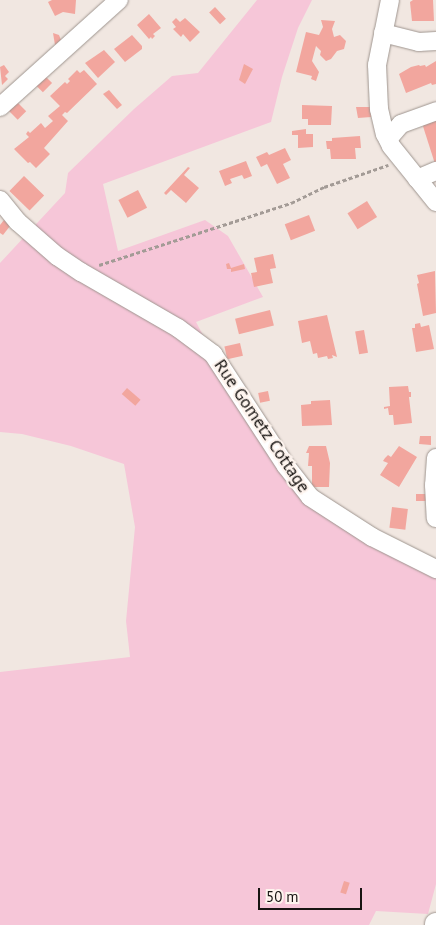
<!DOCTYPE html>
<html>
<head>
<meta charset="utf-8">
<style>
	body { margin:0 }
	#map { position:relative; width:436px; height:925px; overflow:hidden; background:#f1e7e1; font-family:"PT Sans",sans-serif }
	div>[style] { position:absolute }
	.green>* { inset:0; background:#f6c6d8 }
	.building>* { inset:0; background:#f2a69e; transform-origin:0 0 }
	.path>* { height:2.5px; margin-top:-1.25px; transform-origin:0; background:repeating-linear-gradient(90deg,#a39b96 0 4px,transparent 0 6.5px) }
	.roads { filter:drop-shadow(0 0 1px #9e958f) drop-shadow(0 0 1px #9e958f) }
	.minor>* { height:18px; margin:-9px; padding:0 9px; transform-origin:9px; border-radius:9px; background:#fff }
	.major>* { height:22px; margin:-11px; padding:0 11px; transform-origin:11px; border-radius:11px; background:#fff }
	span { translate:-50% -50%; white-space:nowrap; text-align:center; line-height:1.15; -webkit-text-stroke:4.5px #fef4ee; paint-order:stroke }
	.street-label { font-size:18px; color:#181412 }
	.scale { position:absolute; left:258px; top:888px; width:104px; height:22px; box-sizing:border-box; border:2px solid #181412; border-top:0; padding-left:6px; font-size:15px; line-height:18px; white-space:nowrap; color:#181412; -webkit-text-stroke:4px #fef4ee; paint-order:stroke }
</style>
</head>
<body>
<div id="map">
	<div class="green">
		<div style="clip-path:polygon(257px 0,312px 0,298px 28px,282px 77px,271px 122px,103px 184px,118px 251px,205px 220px,228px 236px,263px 297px,196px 322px,242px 409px,307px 499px,436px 572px,436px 884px,428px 914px,376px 911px,369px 925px,0 925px,0 672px,130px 657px,126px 621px,135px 527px,124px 464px,71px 446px,22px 434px,0 432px,0 263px,65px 193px,68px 173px,134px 109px,172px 76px,198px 73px)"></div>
	</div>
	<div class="building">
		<div style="clip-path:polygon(52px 0,76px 0,75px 14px,63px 12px,55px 16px,48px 2px)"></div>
		<div style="clip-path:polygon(413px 0,433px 0,434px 21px,412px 21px,410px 2px)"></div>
		<div style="left:215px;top:7px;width:16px;height:8px;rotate:47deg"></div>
		<div style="clip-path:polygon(149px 14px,161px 28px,153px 34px,155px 36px,152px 39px,151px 37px,149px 39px,137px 25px)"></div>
		<div style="clip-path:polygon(176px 18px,180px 22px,185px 18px,200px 32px,190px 42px,183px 34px,181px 37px,173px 29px,176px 27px,172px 22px)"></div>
		<div style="clip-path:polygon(321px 20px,335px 21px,332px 29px,334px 37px,340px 35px,346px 41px,344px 49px,337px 51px,331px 59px,326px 61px,320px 55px,321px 51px,316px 46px,312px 61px,319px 72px,316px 81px,311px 79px,312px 76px,296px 72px,306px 32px,319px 35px,323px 27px)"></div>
		<div style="clip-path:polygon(53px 33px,59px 35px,61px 40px,55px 45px)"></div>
		<div style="clip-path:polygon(132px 35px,142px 46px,142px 49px,125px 62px,114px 49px)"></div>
		<div style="clip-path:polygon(104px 50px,115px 62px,98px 78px,85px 63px)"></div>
		<div style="clip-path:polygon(436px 61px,436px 84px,432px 85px,431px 83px,406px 93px,399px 74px,411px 67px,419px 65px,420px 66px,425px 65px,426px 67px)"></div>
		<div style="clip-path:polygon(244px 64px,253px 69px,245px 84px,239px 80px)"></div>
		<div style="clip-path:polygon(4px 65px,9px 72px,5px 76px,8px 79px,2px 85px,0 67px)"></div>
		<div style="clip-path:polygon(77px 70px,80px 73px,84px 70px,97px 84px,67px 113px,65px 112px,62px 115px,68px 121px,44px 148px,50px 154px,36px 168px,30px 162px,28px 163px,14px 149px,29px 137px,26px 134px,28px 131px,30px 133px,41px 123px,45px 128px,53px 121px,48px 116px,60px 106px,50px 96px,65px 82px,67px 84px,70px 81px,68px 79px)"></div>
		<div style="left:45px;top:76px;width:10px;height:13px;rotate:45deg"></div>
		<div style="clip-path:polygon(109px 90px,122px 105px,117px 109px,103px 94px)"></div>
		<div style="left:17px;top:102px;width:13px;height:12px;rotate:45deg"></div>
		<div style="clip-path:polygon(302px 105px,332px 106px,331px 125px,308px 125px,308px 119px,302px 119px)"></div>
		<div style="clip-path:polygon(356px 107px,370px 107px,371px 117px,358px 118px)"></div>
		<div style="clip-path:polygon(436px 115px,436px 167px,421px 120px)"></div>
		<div style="clip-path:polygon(306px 129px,306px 134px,313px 134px,313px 147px,298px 148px,298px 135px,292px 135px,292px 131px)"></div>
		<div style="clip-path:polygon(360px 136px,361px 148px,355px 148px,356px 159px,331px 159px,330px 149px,327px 149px,326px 141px,332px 141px,332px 138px)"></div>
		<div style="clip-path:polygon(285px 148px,291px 160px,283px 164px,290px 178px,277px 184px,267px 164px,261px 167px,256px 157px,267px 152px,269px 155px)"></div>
		<div style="clip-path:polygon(246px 161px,252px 176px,244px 179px,242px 175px,230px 179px,232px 183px,225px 186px,219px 171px)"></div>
		<div style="clip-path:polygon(188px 167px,190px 168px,184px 175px,199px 188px,186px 203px,171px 190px,166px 195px,164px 193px)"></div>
		<div style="left:24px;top:176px;width:28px;height:21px;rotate:44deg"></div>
		<div style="left:138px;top:190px;width:20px;height:22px;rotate:63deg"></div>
		<div style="left:367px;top:201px;width:19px;height:23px;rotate:58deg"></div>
		<div style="left:309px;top:215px;width:17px;height:26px;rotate:69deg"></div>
		<div style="clip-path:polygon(4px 220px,10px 226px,3px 235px,0 233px,0 225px)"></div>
		<div style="clip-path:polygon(273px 254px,276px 268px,270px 269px,273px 283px,254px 287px,251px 273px,257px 272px,254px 258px)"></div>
		<div style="clip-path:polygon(229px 263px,231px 268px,244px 264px,245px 269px,231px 272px,231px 269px,227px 269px,226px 264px)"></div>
		<div style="clip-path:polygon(435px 271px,436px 313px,423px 316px,417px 284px,419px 283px,417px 275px)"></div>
		<div style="left:270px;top:310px;width:16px;height:36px;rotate:76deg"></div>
		<div style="clip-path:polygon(327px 315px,337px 357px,332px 355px,333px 358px,328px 359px,327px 356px,318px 358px,317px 353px,313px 354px,310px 341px,302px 343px,298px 321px)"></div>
		<div style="clip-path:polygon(420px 323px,421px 327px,429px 325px,434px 349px,416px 352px,412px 328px,415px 328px,415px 324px)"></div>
		<div style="left:364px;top:330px;width:23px;height:9px;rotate:80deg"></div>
		<div style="left:240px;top:343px;width:13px;height:16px;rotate:77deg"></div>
		<div style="clip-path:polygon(408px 386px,409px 392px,411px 392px,411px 397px,409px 397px,412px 423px,394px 425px,393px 415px,389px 415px,388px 408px,384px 409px,384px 407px,390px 406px,389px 387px)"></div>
		<div style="left:127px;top:388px;width:18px;height:8px;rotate:41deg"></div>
		<div style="left:268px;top:391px;width:10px;height:10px;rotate:79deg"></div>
		<div style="clip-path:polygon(330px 400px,332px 425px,302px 426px,301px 405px,311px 404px,311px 401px)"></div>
		<div style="clip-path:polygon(420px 436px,431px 436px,431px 445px,419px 444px)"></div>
		<div style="clip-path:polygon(309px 446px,326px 446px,330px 463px,329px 487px,312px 487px,312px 466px,308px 466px,309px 453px,306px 453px)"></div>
		<div style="clip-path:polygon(399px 446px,417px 457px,399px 487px,380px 475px,388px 463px,383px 461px,385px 458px,388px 455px,391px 457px)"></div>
		<div style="left:416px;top:494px;width:12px;height:7px"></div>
		<div style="left:392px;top:507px;width:16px;height:21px;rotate:7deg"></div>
		<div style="left:344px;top:881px;width:6px;height:12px;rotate:18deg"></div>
	</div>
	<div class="path">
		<div style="left:99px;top:265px;width:202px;rotate:-17.9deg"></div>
		<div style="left:291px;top:203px;width:37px;rotate:-26deg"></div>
		<div style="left:324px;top:187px;width:68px;rotate:-19deg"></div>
	</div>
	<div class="roads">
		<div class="minor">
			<div style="left:390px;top:0;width:66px;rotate:101.3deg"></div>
			<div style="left:377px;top:65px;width:44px;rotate:87.4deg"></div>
			<div style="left:379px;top:109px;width:26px;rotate:77deg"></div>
			<div style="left:385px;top:134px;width:13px;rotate:63deg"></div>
			<div style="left:391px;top:146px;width:72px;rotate:51.2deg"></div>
			<div style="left:383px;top:33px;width:37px;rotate:14deg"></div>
			<div style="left:419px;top:42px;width:17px;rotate:-3deg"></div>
			<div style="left:0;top:107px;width:160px;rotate:-42deg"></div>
			<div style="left:388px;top:139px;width:20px;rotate:-49deg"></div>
			<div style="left:401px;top:124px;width:37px;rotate:-20deg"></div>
			<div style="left:417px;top:179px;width:21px;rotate:-23deg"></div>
			<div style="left:0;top:200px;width:28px;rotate:51deg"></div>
			<div style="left:18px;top:222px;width:52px;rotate:41.1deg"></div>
			<div style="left:57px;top:256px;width:29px;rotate:34deg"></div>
			<div style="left:81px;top:272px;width:112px;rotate:30deg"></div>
			<div style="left:178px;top:328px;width:44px;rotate:36.6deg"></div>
			<div style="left:213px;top:354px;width:134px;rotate:56.9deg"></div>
			<div style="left:286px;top:466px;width:39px;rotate:52deg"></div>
			<div style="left:310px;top:497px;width:74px;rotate:32.8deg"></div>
			<div style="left:372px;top:537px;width:72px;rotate:26.6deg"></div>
			<div style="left:436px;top:458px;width:27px;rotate:94deg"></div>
			<div style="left:434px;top:485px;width:33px;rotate:87deg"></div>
		</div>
		<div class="major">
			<div style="left:436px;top:925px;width:1px;rotate:-90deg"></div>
		</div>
	</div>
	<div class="street-label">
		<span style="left:262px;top:426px;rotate:56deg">Rue Gometz Cottage</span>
	</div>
	<div class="scale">50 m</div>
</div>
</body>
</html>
